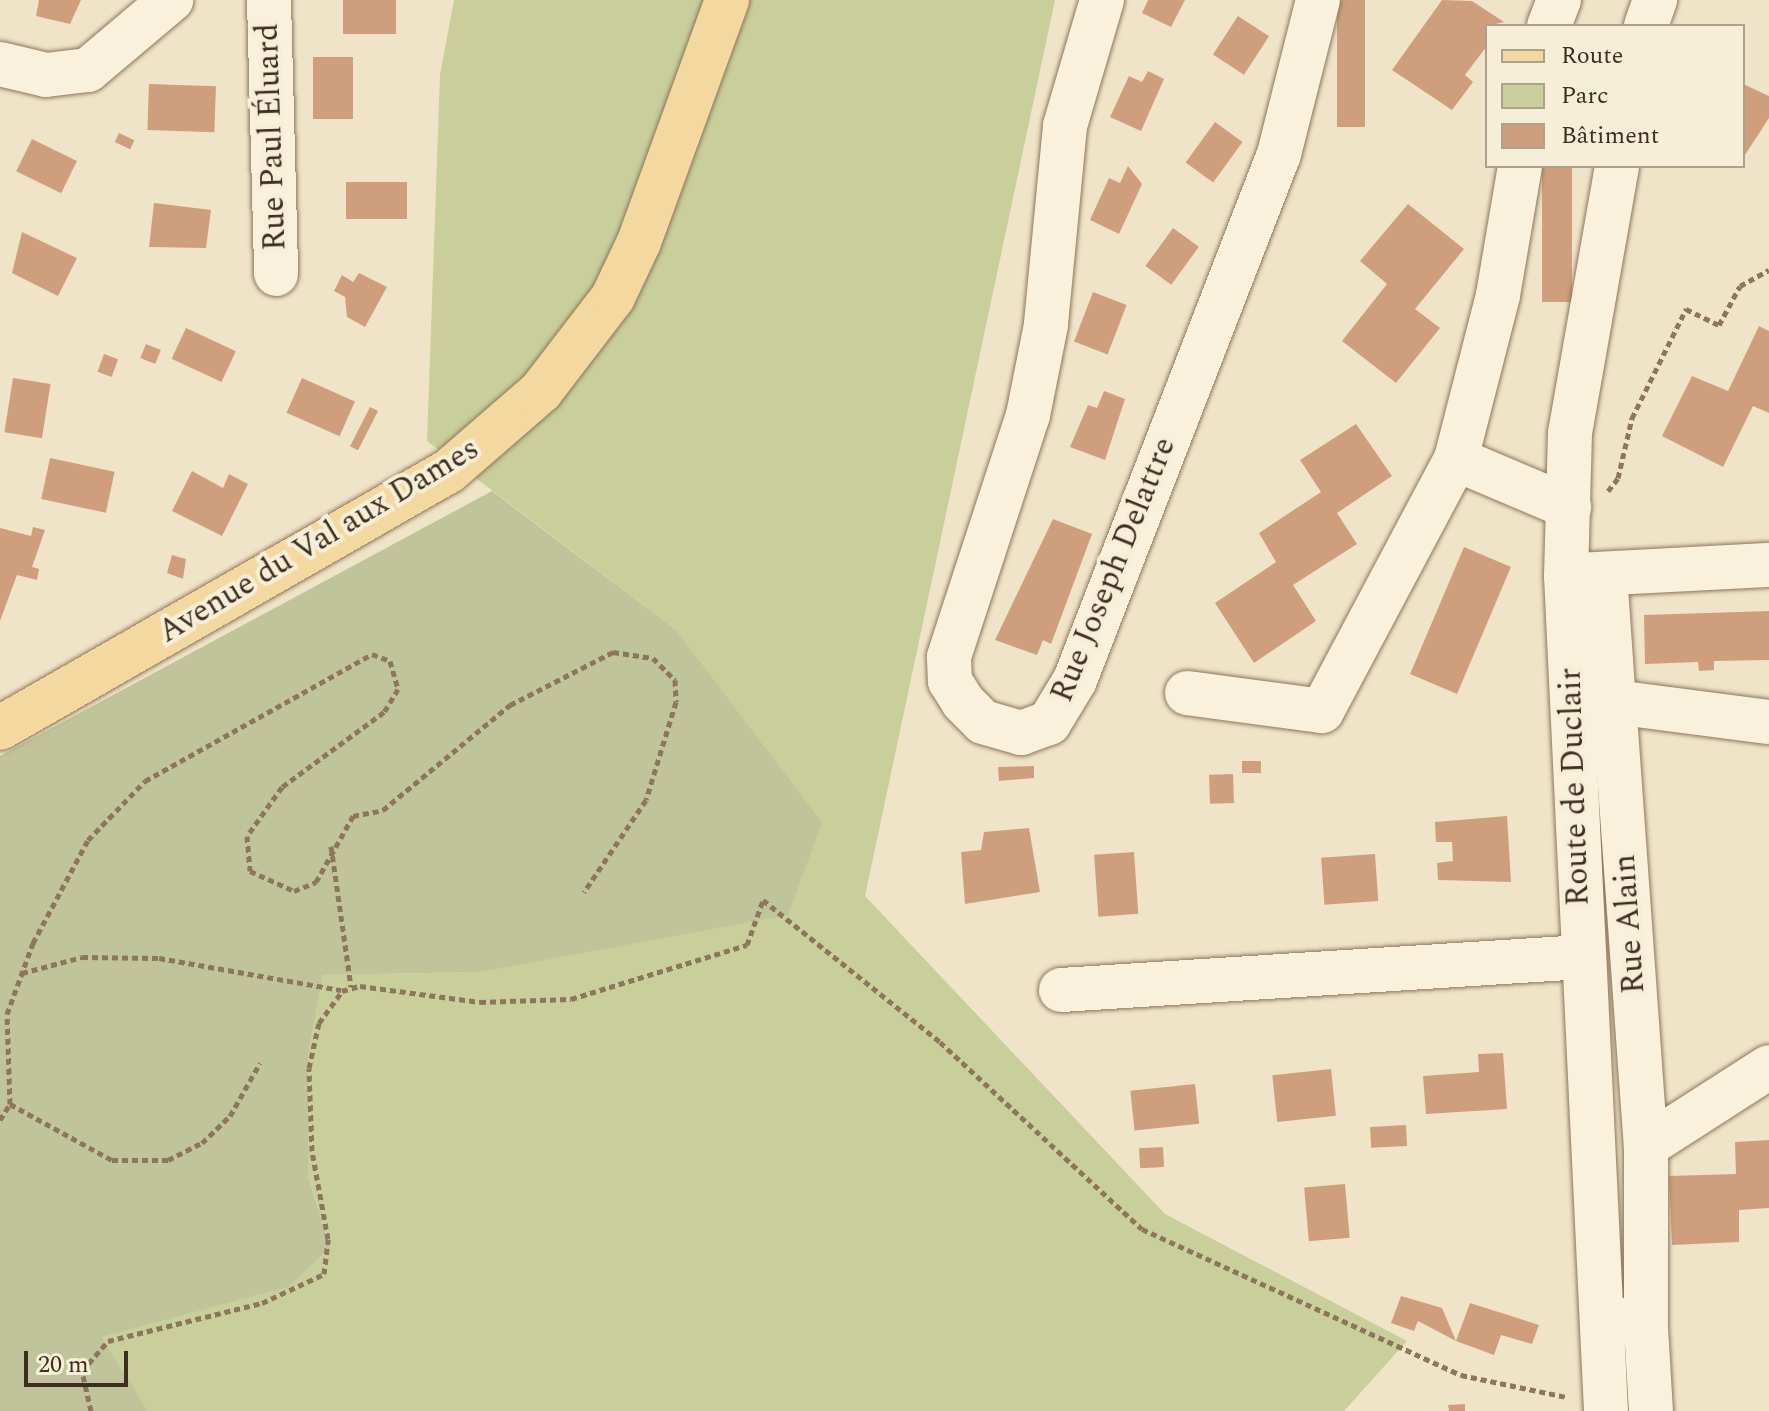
<!DOCTYPE html>
<html>
<head>
<meta charset="utf-8">
<style>
	body { margin:0 }
	#map { position:relative; width:1769px; height:1411px; overflow:hidden; background:#f0e4c8; font-family:Spectral,serif }
	div>[style] { position:absolute }
	.green>* { inset:0; background:#c9cf9b }
	.cemetery>* { inset:0; background:#bfc49a }
	.building>* { inset:0; background:#cf9f7d; transform-origin:0 0 }
	.path>* { height:5px; margin-top:-2.5px; transform-origin:0; background:repeating-linear-gradient(90deg,#8d765c 0 6px,transparent 0 10px) }
	.roads { filter:drop-shadow(0 0 2px #8d765c) drop-shadow(0 0 2px #8d765c) }
	.minor>* { height:44px; margin:-22px; padding:0 22px; transform-origin:22px; border-radius:22px; background:#faf1dc }
	.major>* { height:44px; margin:-22px; padding:0 22px; transform-origin:22px; border-radius:22px; background:#f3d9a0 }
	span { translate:-50% -50%; white-space:nowrap; text-align:center; line-height:1.15; -webkit-text-stroke:8px #f7eed8; paint-order:stroke }
	.street-label { font-size:32px; color:#3d2e20 }
	.legend { position:absolute; left:1485px; top:24px; width:260px; height:144px; box-sizing:border-box; background:#f7eed8; border:2px solid #ada18e; margin:0; padding:10px 14px; list-style:none; font-size:24px; color:#3d2e20 }
	.legend li { display:flex; align-items:center; gap:16px; height:40px }
	.legend b { width:40px; border:2px solid #ada18e }
	.scale { position:absolute; left:24px; top:1351px; width:104px; height:36px; box-sizing:border-box; border:4px solid #3d2e20; border-top:0; padding-left:10px; font-size:24px; line-height:28px; white-space:nowrap; color:#3d2e20; -webkit-text-stroke:6px #f7eed8; paint-order:stroke }
</style>
</head>
<body>
<div id="map">
	<div class="green">
		<div style="clip-path:polygon(454px 0,1055px 0,865px 896px,1165px 1214px,1407px 1341px,1344px 1411px,148px 1411px,99px 1337px,289px 1287px,330px 1248px,308px 1176px,308px 1056px,323px 975px,479px 972px,556px 956px,676px 630px,427px 441px,440px 75px)"></div>
	</div>
	<div class="cemetery">
		<div style="clip-path:polygon(492px 491px,676px 630px,822px 823px,788px 915px,479px 972px,323px 975px,308px 1056px,308px 1176px,330px 1248px,289px 1287px,101px 1337px,148px 1411px,0 1411px,0 756px)"></div>
	</div>
	<div class="building">
		<div style="clip-path:polygon(39px 0,81px 0,70px 24px,36px 16px)"></div>
		<div style="left:343px;top:0;width:53px;height:34px"></div>
		<div style="clip-path:polygon(1148px 0,1185px 0,1171px 27px,1142px 13px)"></div>
		<div style="left:1337px;top:0;width:28px;height:127px"></div>
		<div style="clip-path:polygon(1442px 0,1472px 1px,1504px 22px,1487px 26px,1487px 46px,1465px 75px,1473px 82px,1452px 110px,1392px 70px)"></div>
		<div style="left:1238px;top:16px;width:37px;height:46px;rotate:33deg"></div>
		<div style="left:313px;top:57px;width:40px;height:62px"></div>
		<div style="clip-path:polygon(1148px 71px,1164px 79px,1141px 131px,1110px 117px,1129px 76px,1142px 82px)"></div>
		<div style="left:149px;top:84px;width:67px;height:46px;rotate:2deg"></div>
		<div style="clip-path:polygon(1743px 84px,1769px 96px,1769px 118px,1743px 158px)"></div>
		<div style="left:1215px;top:122px;width:34px;height:50px;rotate:36deg"></div>
		<div style="left:119px;top:133px;width:17px;height:10px;rotate:25deg"></div>
		<div style="left:32px;top:139px;width:50px;height:36px;rotate:26deg"></div>
		<div style="clip-path:polygon(1128px 166px,1142px 184px,1119px 234px,1090px 220px,1109px 178px,1120px 183px)"></div>
		<div style="left:1542px;top:166px;width:30px;height:136px"></div>
		<div style="left:346px;top:182px;width:61px;height:37px"></div>
		<div style="clip-path:polygon(154px 203px,211px 210px,206px 248px,149px 247px)"></div>
		<div style="clip-path:polygon(1408px 204px,1464px 249px,1415px 309px,1440px 328px,1396px 383px,1342px 341px,1387px 284px,1360px 261px)"></div>
		<div style="left:1173px;top:228px;width:32px;height:47px;rotate:36deg"></div>
		<div style="clip-path:polygon(22px 232px,77px 258px,58px 296px,12px 273px)"></div>
		<div style="clip-path:polygon(359px 273px,387px 287px,365px 327px,347px 317px,345px 297px,334px 291px,342px 275px,353px 282px)"></div>
		<div style="left:1093px;top:292px;width:36px;height:53px;rotate:21deg"></div>
		<div style="clip-path:polygon(1759px 326px,1769px 331px,1769px 413px,1753px 406px,1723px 467px,1662px 436px,1692px 376px,1728px 391px)"></div>
		<div style="left:186px;top:328px;width:55px;height:34px;rotate:25deg"></div>
		<div style="left:146px;top:344px;width:16px;height:15px;rotate:22deg"></div>
		<div style="left:104px;top:354px;width:15px;height:19px;rotate:20deg"></div>
		<div style="left:13px;top:378px;width:38px;height:55px;rotate:9deg"></div>
		<div style="left:302px;top:378px;width:58px;height:38px;rotate:24deg"></div>
		<div style="clip-path:polygon(1104px 391px,1125px 399px,1105px 460px,1070px 447px,1088px 405px,1097px 408px)"></div>
		<div style="left:370px;top:407px;width:9px;height:44px;rotate:27deg"></div>
		<div style="clip-path:polygon(1356px 424px,1392px 476px,1337px 513px,1357px 544px,1293px 585px,1316px 621px,1254px 663px,1215px 603px,1276px 562px,1259px 533px,1321px 492px,1300px 460px)"></div>
		<div style="left:50px;top:458px;width:66px;height:42px;rotate:12deg"></div>
		<div style="clip-path:polygon(192px 471px,223px 488px,229px 474px,248px 484px,222px 536px,172px 511px)"></div>
		<div style="clip-path:polygon(1053px 519px,1092px 534px,1051px 644px,1043px 640px,1037px 655px,995px 640px)"></div>
		<div style="clip-path:polygon(33px 527px,45px 530px,32px 567px,39px 569px,37px 580px,17px 575px,0 621px,0 528px,31px 536px)"></div>
		<div style="left:1464px;top:547px;width:51px;height:138px;rotate:23deg"></div>
		<div style="clip-path:polygon(172px 555px,186px 559px,183px 579px,167px 573px)"></div>
		<div style="clip-path:polygon(1769px 611px,1769px 660px,1714px 661px,1714px 670px,1699px 671px,1698px 662px,1645px 664px,1644px 615px)"></div>
		<div style="left:1261px;top:761px;width:12px;height:19px;rotate:90deg"></div>
		<div style="clip-path:polygon(1034px 766px,1034px 778px,999px 781px,998px 767px)"></div>
		<div style="left:1233px;top:774px;width:29px;height:24px;rotate:88deg"></div>
		<div style="clip-path:polygon(1507px 816px,1511px 882px,1438px 880px,1437px 863px,1453px 861px,1452px 842px,1436px 842px,1435px 822px)"></div>
		<div style="clip-path:polygon(1029px 828px,1040px 892px,965px 904px,961px 852px,981px 850px,984px 832px)"></div>
		<div style="left:1134px;top:852px;width:62px;height:40px;rotate:86deg"></div>
		<div style="left:1375px;top:854px;width:47px;height:54px;rotate:86deg"></div>
		<div style="clip-path:polygon(1503px 1053px,1507px 1109px,1426px 1114px,1423px 1076px,1479px 1072px,1478px 1054px)"></div>
		<div style="left:1331px;top:1069px;width:47px;height:59px;rotate:84deg"></div>
		<div style="left:1195px;top:1084px;width:40px;height:65px;rotate:84deg"></div>
		<div style="left:1406px;top:1125px;width:21px;height:36px;rotate:87deg"></div>
		<div style="clip-path:polygon(1769px 1140px,1769px 1208px,1739px 1210px,1739px 1242px,1672px 1245px,1669px 1176px,1736px 1174px,1735px 1142px)"></div>
		<div style="left:1163px;top:1147px;width:20px;height:24px;rotate:87deg"></div>
		<div style="left:1345px;top:1184px;width:54px;height:41px;rotate:85deg"></div>
		<div style="clip-path:polygon(1401px 1296px,1442px 1308px,1456px 1341px,1418px 1321px,1414px 1331px,1391px 1323px)"></div>
		<div style="clip-path:polygon(1470px 1303px,1539px 1325px,1532px 1344px,1501px 1335px,1494px 1355px,1456px 1341px)"></div>
		<div style="clip-path:polygon(1465px 1404px,1465px 1411px,1449px 1411px,1448px 1405px)"></div>
	</div>
	<div class="path">
		<div style="left:1608px;top:491px;width:16px;rotate:-52deg"></div>
		<div style="left:1618px;top:478px;width:62px;rotate:-76.9deg"></div>
		<div style="left:1632px;top:418px;width:122px;rotate:-63.6deg"></div>
		<div style="left:1686px;top:309px;width:37px;rotate:26deg"></div>
		<div style="left:1719px;top:325px;width:44px;rotate:-61.7deg"></div>
		<div style="left:1740px;top:286px;width:33px;rotate:-29deg"></div>
		<div style="left:331px;top:846px;width:142px;rotate:81.9deg"></div>
		<div style="left:22px;top:973px;width:62px;rotate:-14.9deg"></div>
		<div style="left:82px;top:957px;width:77px;rotate:0.7deg"></div>
		<div style="left:159px;top:958px;width:185px;rotate:10deg"></div>
		<div style="left:10px;top:1104px;width:116px;rotate:28.8deg"></div>
		<div style="left:112px;top:1160px;width:56px"></div>
		<div style="left:168px;top:1160px;width:38px;rotate:-27deg"></div>
		<div style="left:202px;top:1143px;width:39px;rotate:-44deg"></div>
		<div style="left:230px;top:1116px;width:61px;rotate:-60.5deg"></div>
		<div style="left:0;top:1120px;width:19px;rotate:-58deg"></div>
		<div style="left:10px;top:1104px;width:90px;rotate:-91.9deg"></div>
		<div style="left:7px;top:1014px;width:76px;rotate:-69.9deg"></div>
		<div style="left:33px;top:943px;width:117px;rotate:-61.9deg"></div>
		<div style="left:88px;top:840px;width:82px;rotate:-46deg"></div>
		<div style="left:145px;top:781px;width:260px;rotate:-29.2deg"></div>
		<div style="left:372px;top:654px;width:19px;rotate:21deg"></div>
		<div style="left:390px;top:661px;width:29px;rotate:74deg"></div>
		<div style="left:398px;top:689px;width:27px;rotate:121deg"></div>
		<div style="left:384px;top:712px;width:127px;rotate:143.7deg"></div>
		<div style="left:282px;top:787px;width:60px;rotate:125.5deg"></div>
		<div style="left:247px;top:836px;width:35px;rotate:85deg"></div>
		<div style="left:250px;top:871px;width:48px;rotate:24.4deg"></div>
		<div style="left:294px;top:891px;width:24px;rotate:-22deg"></div>
		<div style="left:316px;top:882px;width:76px;rotate:-60.7deg"></div>
		<div style="left:353px;top:816px;width:31px;rotate:-11deg"></div>
		<div style="left:383px;top:810px;width:165px;rotate:-39.6deg"></div>
		<div style="left:510px;top:705px;width:116px;rotate:-27.2deg"></div>
		<div style="left:613px;top:652px;width:40px;rotate:8.5deg"></div>
		<div style="left:653px;top:658px;width:31px;rotate:45deg"></div>
		<div style="left:675px;top:680px;width:22px;rotate:87deg"></div>
		<div style="left:676px;top:702px;width:102px;rotate:107deg"></div>
		<div style="left:646px;top:800px;width:111px;rotate:124deg"></div>
		<div style="left:91px;top:1411px;width:41px;rotate:-102.7deg"></div>
		<div style="left:82px;top:1371px;width:40px;rotate:-49deg"></div>
		<div style="left:108px;top:1341px;width:159px;rotate:-13.9deg"></div>
		<div style="left:262px;top:1303px;width:68px;rotate:-25.1deg"></div>
		<div style="left:324px;top:1274px;width:35px;rotate:-83deg"></div>
		<div style="left:328px;top:1239px;width:89px;rotate:-100.3deg"></div>
		<div style="left:312px;top:1151px;width:83px;rotate:-92.1deg"></div>
		<div style="left:309px;top:1068px;width:46px;rotate:-77.5deg"></div>
		<div style="left:319px;top:1023px;width:39px;rotate:-54deg"></div>
		<div style="left:342px;top:991px;width:19px;rotate:-16deg"></div>
		<div style="left:360px;top:986px;width:121px;rotate:7.6deg"></div>
		<div style="left:480px;top:1002px;width:91px;rotate:-1.9deg"></div>
		<div style="left:571px;top:999px;width:184px;rotate:-17.1deg"></div>
		<div style="left:747px;top:945px;width:48px;rotate:-70.4deg"></div>
		<div style="left:763px;top:900px;width:227px;rotate:38.7deg"></div>
		<div style="left:940px;top:1042px;width:275px;rotate:42.8deg"></div>
		<div style="left:1142px;top:1229px;width:351px;rotate:24.6deg"></div>
		<div style="left:1461px;top:1375px;width:107px;rotate:11.8deg"></div>
	</div>
	<div class="roads">
		<div class="minor">
			<div style="left:269px;top:0;width:274px;rotate:88.5deg"></div>
			<div style="left:1102px;top:0;width:131px;rotate:106.4deg"></div>
			<div style="left:1065px;top:126px;width:200px;rotate:95.5deg"></div>
			<div style="left:1046px;top:325px;width:92px;rotate:101.3deg"></div>
			<div style="left:1028px;top:415px;width:255px;rotate:108.1deg"></div>
			<div style="left:949px;top:657px;width:24px;rotate:88deg"></div>
			<div style="left:950px;top:681px;width:25px;rotate:58deg"></div>
			<div style="left:963px;top:702px;width:28px;rotate:45deg"></div>
			<div style="left:983px;top:722px;width:40px;rotate:16deg"></div>
			<div style="left:1021px;top:733px;width:30px;rotate:-20deg"></div>
			<div style="left:1049px;top:723px;width:50px;rotate:-58.8deg"></div>
			<div style="left:1075px;top:680px;width:564px;rotate:-68.8deg"></div>
			<div style="left:1279px;top:154px;width:159px;rotate:-75.8deg"></div>
			<div style="left:1549px;top:26px;width:28px;rotate:-69deg"></div>
			<div style="left:1646px;top:26px;width:28px;rotate:-71deg"></div>
			<div style="left:0;top:64px;width:47px;rotate:13.4deg"></div>
			<div style="left:46px;top:75px;width:42px;rotate:-6.8deg"></div>
			<div style="left:88px;top:70px;width:109px;rotate:-40.1deg"></div>
			<div style="left:1456px;top:459px;width:169px;rotate:-75.6deg"></div>
			<div style="left:1498px;top:295px;width:131px;rotate:-80.3deg"></div>
			<div style="left:1605px;top:574px;width:128px;rotate:86deg"></div>
			<div style="left:1614px;top:702px;width:156px;rotate:7.4deg"></div>
			<div style="left:1576px;top:575px;width:193px;rotate:-3deg"></div>
			<div style="left:1187px;top:693px;width:136px;rotate:7.6deg"></div>
			<div style="left:1322px;top:711px;width:285px;rotate:-62deg"></div>
			<div style="left:1456px;top:459px;width:123px;rotate:23deg"></div>
			<div style="left:1614px;top:702px;width:445px;rotate:85.9deg"></div>
			<div style="left:1061px;top:990px;width:522px;rotate:-3.62deg"></div>
			<div style="left:1617px;top:1319px;width:30px;rotate:17deg"></div>
			<div style="left:1646px;top:1328px;width:83px;rotate:86.6deg"></div>
			<div style="left:1646px;top:1328px;width:182px;rotate:-90deg"></div>
			<div style="left:1646px;top:1146px;width:146px;rotate:-32.7deg"></div>
			<div style="left:1606px;top:1411px;width:836px;rotate:-92.74deg"></div>
			<div style="left:1566px;top:576px;width:143px;rotate:-88.4deg"></div>
			<div style="left:1570px;top:433px;width:271px;rotate:-80deg"></div>
		</div>
		<div class="major">
			<div style="left:0;top:728px;width:517px;rotate:-29.79deg"></div>
			<div style="left:449px;top:471px;width:122px;rotate:-41deg"></div>
			<div style="left:541px;top:391px;width:118px;rotate:-52.5deg"></div>
			<div style="left:613px;top:297px;width:61px;rotate:-64.7deg"></div>
			<div style="left:639px;top:242px;width:258px;rotate:-70deg"></div>
		</div>
	</div>
	<div class="street-label">
		<span style="left:272px;top:137px;rotate:-92deg">Rue Paul Éluard</span>
		<span style="left:319px;top:541px;rotate:-31deg">Avenue du Val aux Dames</span>
		<span style="left:1114px;top:570px;rotate:-68deg">Rue Joseph Delattre</span>
		<span style="left:1575px;top:787px;rotate:-92deg">Route de Duclair</span>
		<span style="left:1630px;top:924px;rotate:-94deg">Rue Alain</span>
	</div>
	<ul class="legend">
	<li><b style="height:10px;background:#f3d9a0"></b>Route</li>
	<li><b style="height:22px;background:#c9cf9b"></b>Parc</li>
	<li><b style="height:22px;background:#cf9f7d"></b>Bâtiment</li>
	</ul>
	<div class="scale">20 m</div>
</div>
</body>
</html>
